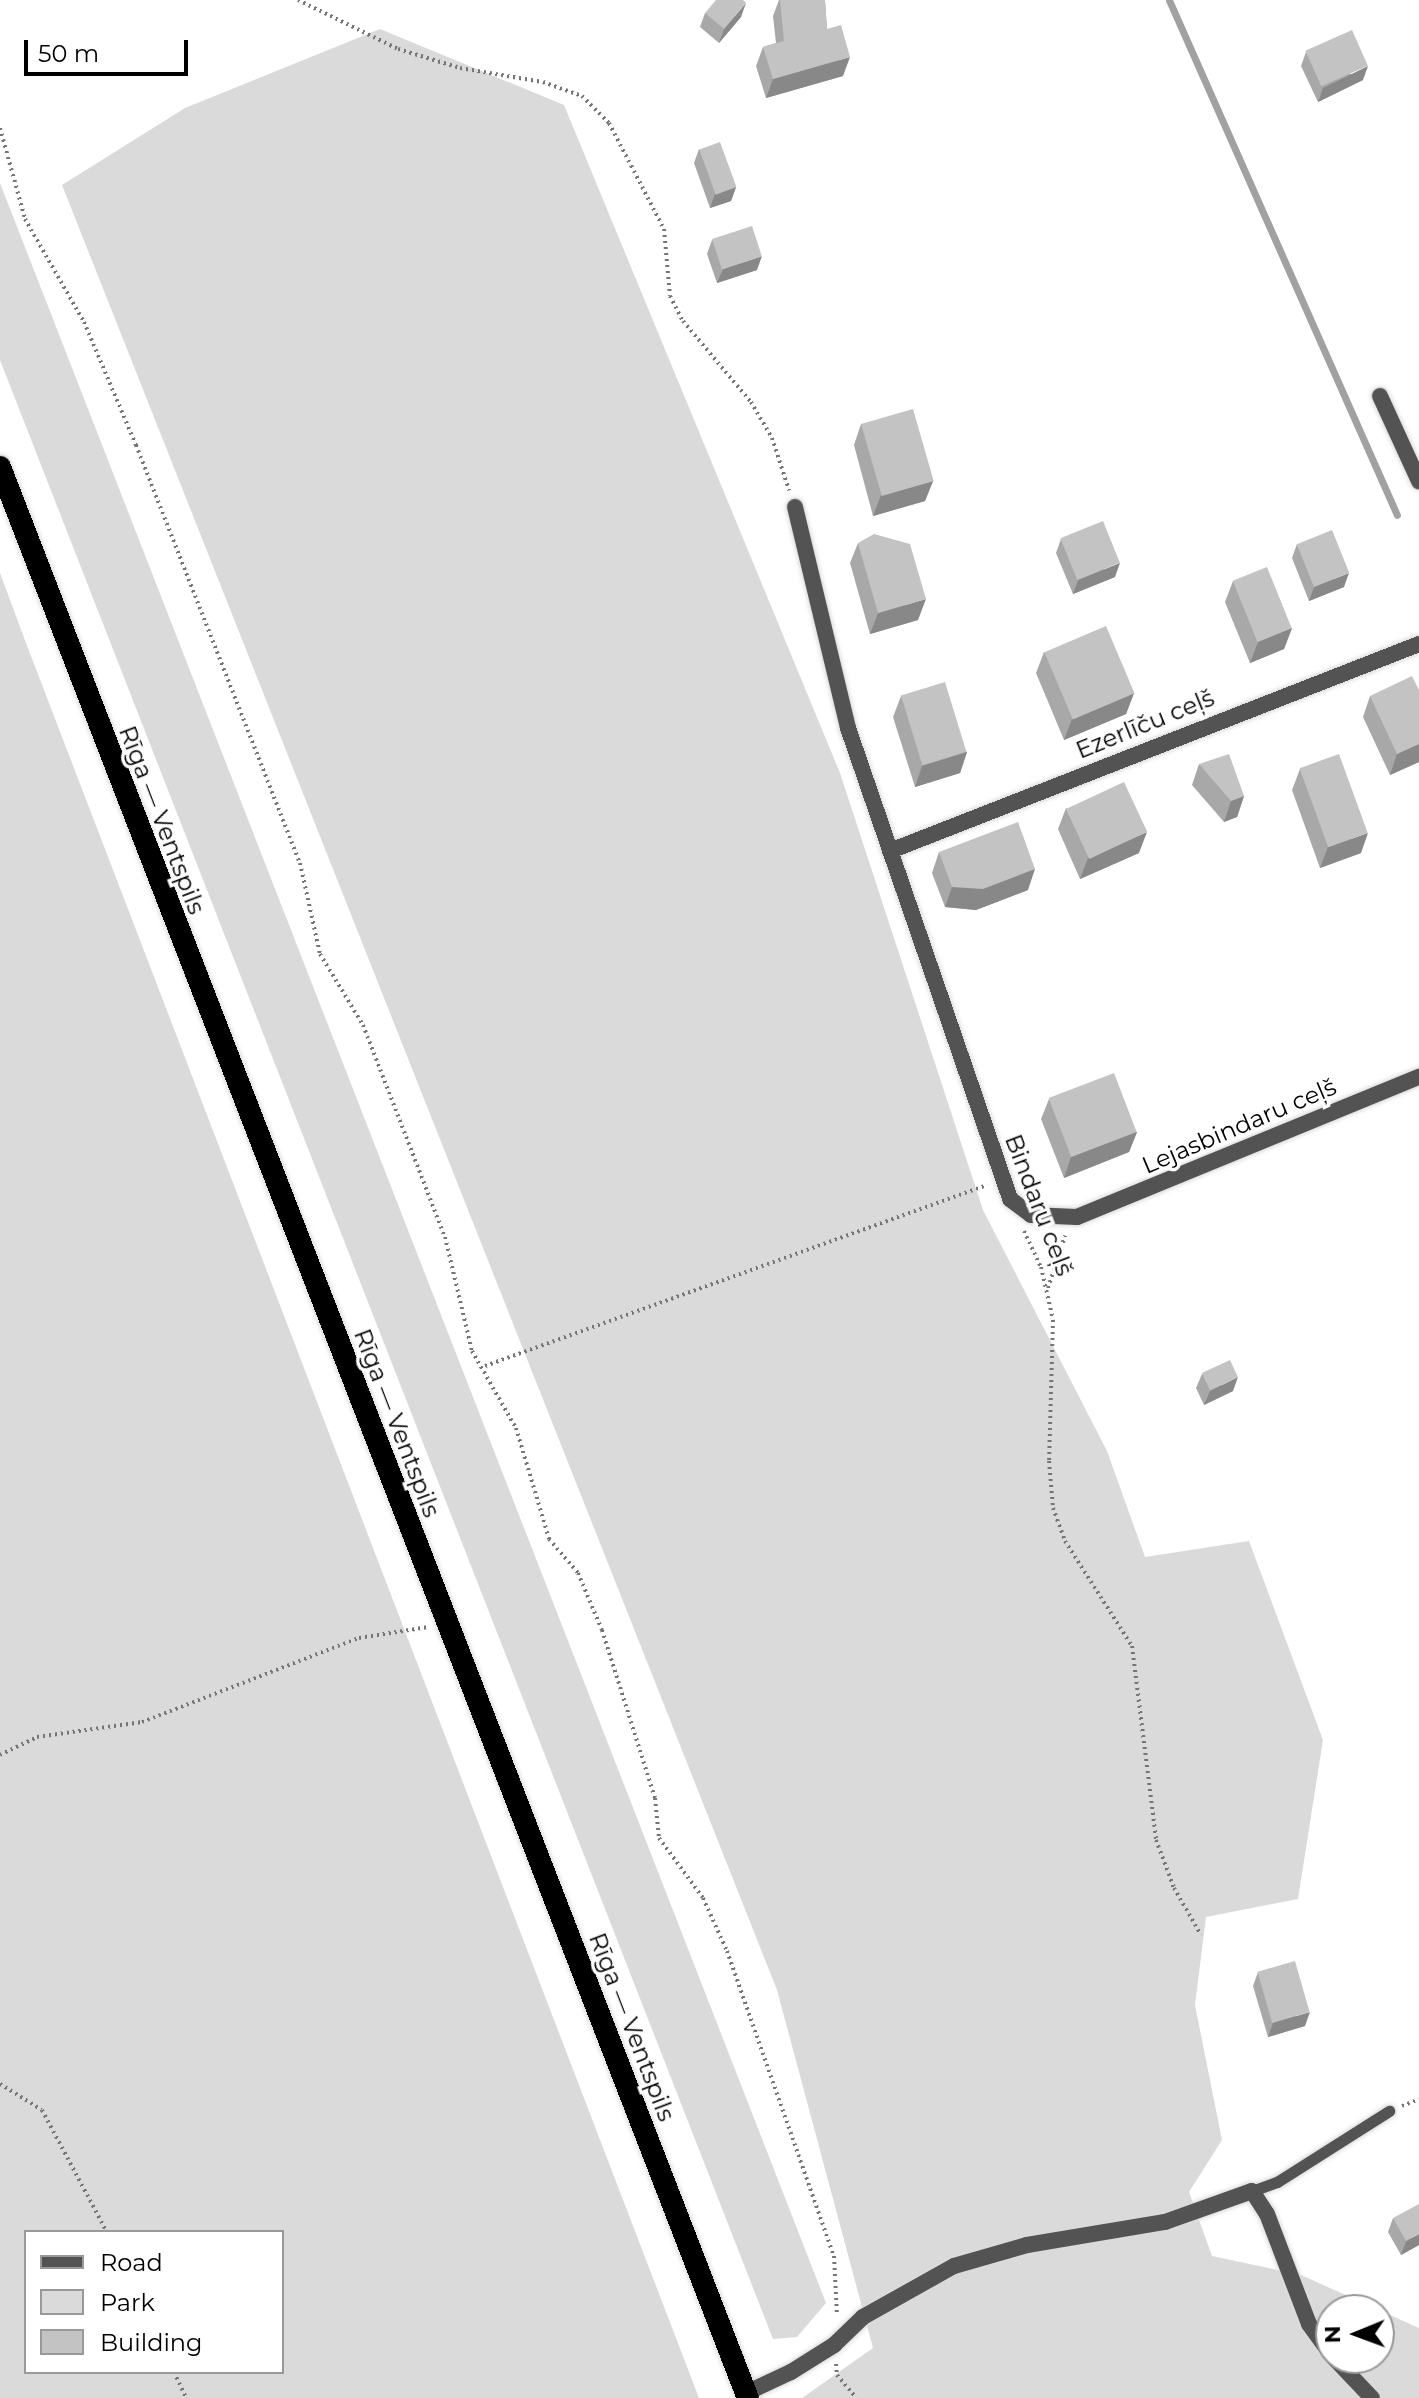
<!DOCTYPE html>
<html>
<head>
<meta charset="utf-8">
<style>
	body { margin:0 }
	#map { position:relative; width:1419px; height:2398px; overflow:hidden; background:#fff; font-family:Montserrat,sans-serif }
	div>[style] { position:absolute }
	.green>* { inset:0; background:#dadada }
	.stream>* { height:7px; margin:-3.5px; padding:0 3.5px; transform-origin:3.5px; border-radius:3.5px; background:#a1a1a1 }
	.path>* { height:4px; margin-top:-2px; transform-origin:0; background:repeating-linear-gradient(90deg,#757575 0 2px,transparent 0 6px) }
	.roads { filter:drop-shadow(0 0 2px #dbdbdb) drop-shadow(0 0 2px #dbdbdb) }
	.service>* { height:11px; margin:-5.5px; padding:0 5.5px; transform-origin:5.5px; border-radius:5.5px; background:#535353 }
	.minor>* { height:16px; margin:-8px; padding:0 8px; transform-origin:8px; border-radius:8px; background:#535353 }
	.trunk>* { height:22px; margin:-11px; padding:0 11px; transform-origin:11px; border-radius:11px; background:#000 }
	.wall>* { inset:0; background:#a8a8a8 }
	.shaded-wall>* { inset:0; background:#888 }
	.building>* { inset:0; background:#c3c3c3; transform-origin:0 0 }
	span { translate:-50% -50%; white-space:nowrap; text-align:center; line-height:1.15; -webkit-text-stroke:7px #fff; paint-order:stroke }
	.street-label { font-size:24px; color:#000 }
	.legend { position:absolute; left:24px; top:2230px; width:260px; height:144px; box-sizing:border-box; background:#fff; border:2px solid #999; margin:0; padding:10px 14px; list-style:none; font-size:24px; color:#000 }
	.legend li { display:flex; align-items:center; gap:16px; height:40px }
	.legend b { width:40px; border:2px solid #999 }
	.north { position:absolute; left:1315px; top:2294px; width:80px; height:80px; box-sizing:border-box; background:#fff; border:2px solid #999; border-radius:50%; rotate:269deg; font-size:22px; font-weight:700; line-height:32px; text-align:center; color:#000 }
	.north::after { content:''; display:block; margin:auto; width:28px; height:36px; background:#000; clip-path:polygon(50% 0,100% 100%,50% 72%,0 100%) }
	.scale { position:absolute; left:24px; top:40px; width:164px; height:36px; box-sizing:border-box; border:4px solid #000; border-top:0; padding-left:10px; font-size:24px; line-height:28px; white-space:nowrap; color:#000; -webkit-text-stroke:6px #fff; paint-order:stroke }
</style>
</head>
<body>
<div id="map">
	<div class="green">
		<div style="clip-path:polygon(evenodd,380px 29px,564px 105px,840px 773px,983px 1210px,1107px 1451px,1145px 1557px,1249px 1541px,1323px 1740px,1298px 1899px,1206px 1917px,1195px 2005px,1222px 2140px,1189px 2192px,1212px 2256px,1301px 2275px,1419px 2328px,1419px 2398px,802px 2398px,873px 2348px,777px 1990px,62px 185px,185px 108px,380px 29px,1331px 2310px,1379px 2310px,1379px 2358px,1331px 2358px,1331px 2310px)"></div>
		<div style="clip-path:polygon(0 183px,826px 2303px,797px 2337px,773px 2339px,0 360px)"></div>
		<div style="clip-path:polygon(evenodd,0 573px,26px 643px,699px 2398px,0 2398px,0 573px,282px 2232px,282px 2372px,26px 2372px,26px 2232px,282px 2232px)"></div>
	</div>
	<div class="stream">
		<div style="left:1169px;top:0;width:563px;rotate:66.12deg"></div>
	</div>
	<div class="path">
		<div style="left:298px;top:0;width:111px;rotate:26.1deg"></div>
		<div style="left:398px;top:49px;width:65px;rotate:17deg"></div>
		<div style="left:460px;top:68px;width:84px;rotate:9.6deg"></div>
		<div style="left:543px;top:82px;width:41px;rotate:19.7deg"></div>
		<div style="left:582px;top:96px;width:38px;rotate:45deg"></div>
		<div style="left:609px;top:123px;width:119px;rotate:62.6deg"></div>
		<div style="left:664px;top:229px;width:67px;rotate:84.9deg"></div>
		<div style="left:670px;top:296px;width:28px;rotate:63deg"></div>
		<div style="left:683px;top:321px;width:106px;rotate:50deg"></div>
		<div style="left:751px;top:402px;width:42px;rotate:59.7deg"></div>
		<div style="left:772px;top:438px;width:55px;rotate:71.9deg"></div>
		<div style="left:0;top:128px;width:94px;rotate:74.6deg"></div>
		<div style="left:25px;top:219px;width:119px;rotate:60.2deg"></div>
		<div style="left:84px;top:322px;width:134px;rotate:67.1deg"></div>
		<div style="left:136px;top:445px;width:449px;rotate:68.6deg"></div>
		<div style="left:300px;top:863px;width:93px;rotate:77.6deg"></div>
		<div style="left:320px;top:954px;width:83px;rotate:58.8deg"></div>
		<div style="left:363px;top:1025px;width:227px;rotate:68.9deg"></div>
		<div style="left:445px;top:1237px;width:117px;rotate:76.7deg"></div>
		<div style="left:472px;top:1351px;width:89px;rotate:60.3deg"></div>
		<div style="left:516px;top:1428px;width:116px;rotate:73.4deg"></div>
		<div style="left:549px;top:1539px;width:45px;rotate:49.5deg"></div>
		<div style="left:578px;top:1573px;width:62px;rotate:67.2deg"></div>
		<div style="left:602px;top:1630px;width:176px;rotate:72.5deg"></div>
		<div style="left:655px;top:1798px;width:40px;rotate:84.3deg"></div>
		<div style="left:659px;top:1838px;width:74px;rotate:53.7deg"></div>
		<div style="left:703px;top:1898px;width:58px;rotate:65.6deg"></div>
		<div style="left:727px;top:1951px;width:323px;rotate:70.7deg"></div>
		<div style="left:834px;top:2256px;width:60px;rotate:87.1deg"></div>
		<div style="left:1024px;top:1231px;width:40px;rotate:65deg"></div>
		<div style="left:1041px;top:1267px;width:54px;rotate:77.2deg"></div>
		<div style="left:1053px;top:1320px;width:141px;rotate:91.6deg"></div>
		<div style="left:1049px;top:1461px;width:47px;rotate:85.1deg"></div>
		<div style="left:1053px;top:1508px;width:35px;rotate:70deg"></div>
		<div style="left:1065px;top:1541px;width:125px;rotate:57.5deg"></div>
		<div style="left:1132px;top:1646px;width:195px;rotate:82.9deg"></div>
		<div style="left:1156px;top:1840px;width:51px;rotate:69.4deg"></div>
		<div style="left:1174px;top:1888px;width:54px;rotate:60.1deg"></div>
		<div style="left:1048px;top:1288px;width:55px;rotate:-71.9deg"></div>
		<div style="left:485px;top:1366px;width:534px;rotate:-19.83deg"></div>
		<div style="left:0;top:1755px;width:41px;rotate:-25.9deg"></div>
		<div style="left:37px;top:1737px;width:106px;rotate:-8.1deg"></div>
		<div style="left:142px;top:1722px;width:233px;rotate:-21.2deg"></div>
		<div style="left:359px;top:1638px;width:70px;rotate:-9.1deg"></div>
		<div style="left:0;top:2084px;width:49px;rotate:31.8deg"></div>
		<div style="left:42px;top:2110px;width:138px;rotate:62deg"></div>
		<div style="left:1402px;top:2106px;width:18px;rotate:-22deg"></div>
		<div style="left:836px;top:2364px;width:11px;rotate:85deg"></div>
		<div style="left:837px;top:2375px;width:30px;rotate:50deg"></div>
		<div style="left:174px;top:2372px;width:29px;rotate:65deg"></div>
	</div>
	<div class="roads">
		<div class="service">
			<div style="left:1252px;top:2191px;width:27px;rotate:-20deg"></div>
			<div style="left:1277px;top:2182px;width:133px;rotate:-32.4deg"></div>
		</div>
		<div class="minor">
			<div style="left:1380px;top:396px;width:94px;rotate:65.4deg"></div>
			<div style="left:795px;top:507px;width:227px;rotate:76.5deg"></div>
			<div style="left:848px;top:728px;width:498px;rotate:71deg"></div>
			<div style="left:1010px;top:1199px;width:26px;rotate:37deg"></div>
			<div style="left:1031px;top:1215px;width:46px;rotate:2.5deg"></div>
			<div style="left:1077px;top:1217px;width:370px;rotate:-22.3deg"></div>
			<div style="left:890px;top:851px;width:568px;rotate:-21.37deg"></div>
			<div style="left:1334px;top:2358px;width:55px;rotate:46.5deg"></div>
			<div style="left:746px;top:2393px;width:50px;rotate:-25deg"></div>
			<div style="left:791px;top:2372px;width:51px;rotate:-32.1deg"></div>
			<div style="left:834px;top:2345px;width:40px;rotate:-44deg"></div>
			<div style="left:863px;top:2317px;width:104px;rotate:-29.3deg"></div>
			<div style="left:954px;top:2266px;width:76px;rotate:-16deg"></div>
			<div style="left:1027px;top:2245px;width:140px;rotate:-9.5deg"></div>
			<div style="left:1165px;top:2222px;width:92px;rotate:-19.6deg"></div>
			<div style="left:1252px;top:2191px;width:27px;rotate:57deg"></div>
			<div style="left:1267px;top:2214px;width:118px;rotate:69.1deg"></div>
			<div style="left:1309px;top:2324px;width:37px;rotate:54deg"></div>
		</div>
		<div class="trunk">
			<div style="left:0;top:467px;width:2071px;rotate:68.83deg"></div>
		</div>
	</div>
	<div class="wall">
		<div style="clip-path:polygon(779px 0,825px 0,827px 29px,843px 76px,766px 98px,756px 66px,763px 47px,776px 43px,773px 16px)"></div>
		<div style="clip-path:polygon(705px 13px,741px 17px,719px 43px,700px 27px)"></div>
		<div style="clip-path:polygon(1306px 52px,1363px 80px,1318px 102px,1301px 66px)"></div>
		<div style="clip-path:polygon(699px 149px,736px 187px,731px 201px,710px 208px,694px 163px)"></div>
		<div style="clip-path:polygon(712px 240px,757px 270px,717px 283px,707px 254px)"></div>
		<div style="clip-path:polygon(861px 424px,933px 481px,925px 501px,873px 516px,854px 445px)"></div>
		<div style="clip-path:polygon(1061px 539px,1115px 577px,1073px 594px,1056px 553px)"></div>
		<div style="clip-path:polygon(858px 543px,918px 620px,870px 634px,850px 563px)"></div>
		<div style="clip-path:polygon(1297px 544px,1344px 587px,1309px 601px,1292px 558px)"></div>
		<div style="clip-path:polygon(1233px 581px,1292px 628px,1284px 649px,1250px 663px,1225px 602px)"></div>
		<div style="clip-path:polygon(1044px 652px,1134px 693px,1126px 714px,1064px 740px,1036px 673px)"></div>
		<div style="clip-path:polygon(1419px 690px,1419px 762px,1390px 775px,1363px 717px,1370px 696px)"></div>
		<div style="clip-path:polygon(901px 696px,967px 752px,960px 773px,915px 787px,893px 717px)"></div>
		<div style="clip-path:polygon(1199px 764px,1244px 796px,1237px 817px,1224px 822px,1192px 785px)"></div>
		<div style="clip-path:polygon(1300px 769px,1361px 853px,1320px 868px,1292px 790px)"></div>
		<div style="clip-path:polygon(1066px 808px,1139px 853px,1080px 879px,1058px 829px)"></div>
		<div style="clip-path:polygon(939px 852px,1028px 890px,976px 910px,945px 907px,932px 873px)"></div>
		<div style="clip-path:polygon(1049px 1099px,1137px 1132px,1129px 1152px,1064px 1178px,1041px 1119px)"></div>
		<div style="clip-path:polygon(1202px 1374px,1233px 1391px,1204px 1405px,1196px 1388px)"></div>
		<div style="clip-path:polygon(1258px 1972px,1305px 2026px,1268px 2037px,1253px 1986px)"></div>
		<div style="clip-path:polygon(1393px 2218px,1419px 2245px,1401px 2255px,1388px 2232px)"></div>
	</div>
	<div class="shaded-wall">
		<div style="clip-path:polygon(746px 3px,741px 17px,719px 43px,724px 29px)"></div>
		<div style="clip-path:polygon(850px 57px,843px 76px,766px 98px,773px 79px)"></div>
		<div style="clip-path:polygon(1368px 66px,1363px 80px,1318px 102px,1323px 88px)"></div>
		<div style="clip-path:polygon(736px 187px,731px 201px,710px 208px,715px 194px)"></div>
		<div style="clip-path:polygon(762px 256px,757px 270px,717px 283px,723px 269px)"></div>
		<div style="clip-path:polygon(933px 481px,925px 501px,873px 516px,881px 495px)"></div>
		<div style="clip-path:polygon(1120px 563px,1115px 577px,1073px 594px,1078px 580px)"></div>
		<div style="clip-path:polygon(1349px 573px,1344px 587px,1309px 601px,1314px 587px)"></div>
		<div style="clip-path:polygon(926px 599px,918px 620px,870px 634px,878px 613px)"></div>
		<div style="clip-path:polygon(1292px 628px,1284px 649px,1250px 663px,1258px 642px)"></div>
		<div style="clip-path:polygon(1134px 693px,1126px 714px,1064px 740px,1072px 719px)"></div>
		<div style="clip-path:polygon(1419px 744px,1419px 762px,1390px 775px,1397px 754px)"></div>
		<div style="clip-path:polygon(967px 752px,960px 773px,915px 787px,922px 766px)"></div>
		<div style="clip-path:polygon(1244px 796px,1237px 817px,1224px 822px,1231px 801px)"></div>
		<div style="clip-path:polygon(1147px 832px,1139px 853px,1080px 879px,1088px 858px)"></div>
		<div style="clip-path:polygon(1368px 833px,1361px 853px,1320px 868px,1328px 847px)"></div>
		<div style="clip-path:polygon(1035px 869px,1028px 890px,976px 910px,945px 907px,952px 887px)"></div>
		<div style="clip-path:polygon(1137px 1132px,1129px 1152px,1064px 1178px,1071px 1157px)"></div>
		<div style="clip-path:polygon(1238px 1377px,1233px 1391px,1204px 1405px,1210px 1391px)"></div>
		<div style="clip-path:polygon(1310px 2012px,1305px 2026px,1268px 2037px,1273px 2023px)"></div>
		<div style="clip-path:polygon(1419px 2234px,1419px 2245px,1401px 2255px,1406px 2241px)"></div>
	</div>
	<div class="building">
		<div style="clip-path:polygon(716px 0,743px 0,746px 3px,724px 29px,705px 13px)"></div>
		<div style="clip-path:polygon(780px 0,825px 0,827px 29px,841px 25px,850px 57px,773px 79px,763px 47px,784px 41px)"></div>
		<div style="left:1352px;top:30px;width:39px;height:51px;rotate:66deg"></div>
		<div style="left:720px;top:142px;width:48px;height:22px;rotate:70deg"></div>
		<div style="left:752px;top:226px;width:32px;height:42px;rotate:72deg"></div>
		<div style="left:913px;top:409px;width:75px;height:54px;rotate:74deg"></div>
		<div style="left:1103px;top:521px;width:45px;height:46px;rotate:68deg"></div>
		<div style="left:1332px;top:530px;width:46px;height:38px;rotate:68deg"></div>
		<div style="clip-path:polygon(874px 534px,910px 544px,926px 599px,878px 613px,858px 543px)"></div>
		<div style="left:1267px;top:567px;width:66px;height:37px;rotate:68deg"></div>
		<div style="left:1106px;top:626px;width:73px;height:67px;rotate:67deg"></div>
		<div style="clip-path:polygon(1412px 676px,1419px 690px,1419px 744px,1397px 754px,1370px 696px)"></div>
		<div style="left:945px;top:682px;width:73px;height:46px;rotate:73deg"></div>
		<div style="clip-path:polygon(1229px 754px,1244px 796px,1231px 801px,1199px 764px)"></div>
		<div style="left:1339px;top:754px;width:84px;height:42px;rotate:70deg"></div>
		<div style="left:1124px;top:782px;width:55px;height:64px;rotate:65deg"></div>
		<div style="clip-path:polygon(1018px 822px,1035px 869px,983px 889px,952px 887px,939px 852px)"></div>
		<div style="left:1114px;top:1073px;width:63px;height:70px;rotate:69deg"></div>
		<div style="left:1230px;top:1360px;width:19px;height:31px;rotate:65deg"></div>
		<div style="left:1295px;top:1961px;width:53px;height:39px;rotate:74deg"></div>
		<div style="clip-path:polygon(1419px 2204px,1419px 2234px,1406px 2241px,1393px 2218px)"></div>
	</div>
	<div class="street-label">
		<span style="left:1145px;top:724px;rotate:-22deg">Ezerlīču ceļš</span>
		<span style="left:162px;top:820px;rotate:69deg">Rīga — Ventspils</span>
		<span style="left:1239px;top:1126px;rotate:-23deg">Lejasbindaru ceļš</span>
		<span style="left:1039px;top:1205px;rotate:69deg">Bindaru ceļš</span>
		<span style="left:397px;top:1423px;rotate:69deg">Rīga — Ventspils</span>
		<span style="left:632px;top:2027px;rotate:69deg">Rīga — Ventspils</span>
	</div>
	<ul class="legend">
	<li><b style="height:10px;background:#535353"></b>Road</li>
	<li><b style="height:22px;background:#dadada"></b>Park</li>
	<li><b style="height:22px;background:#c3c3c3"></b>Building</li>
	</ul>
	<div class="north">N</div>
	<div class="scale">50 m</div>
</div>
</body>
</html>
